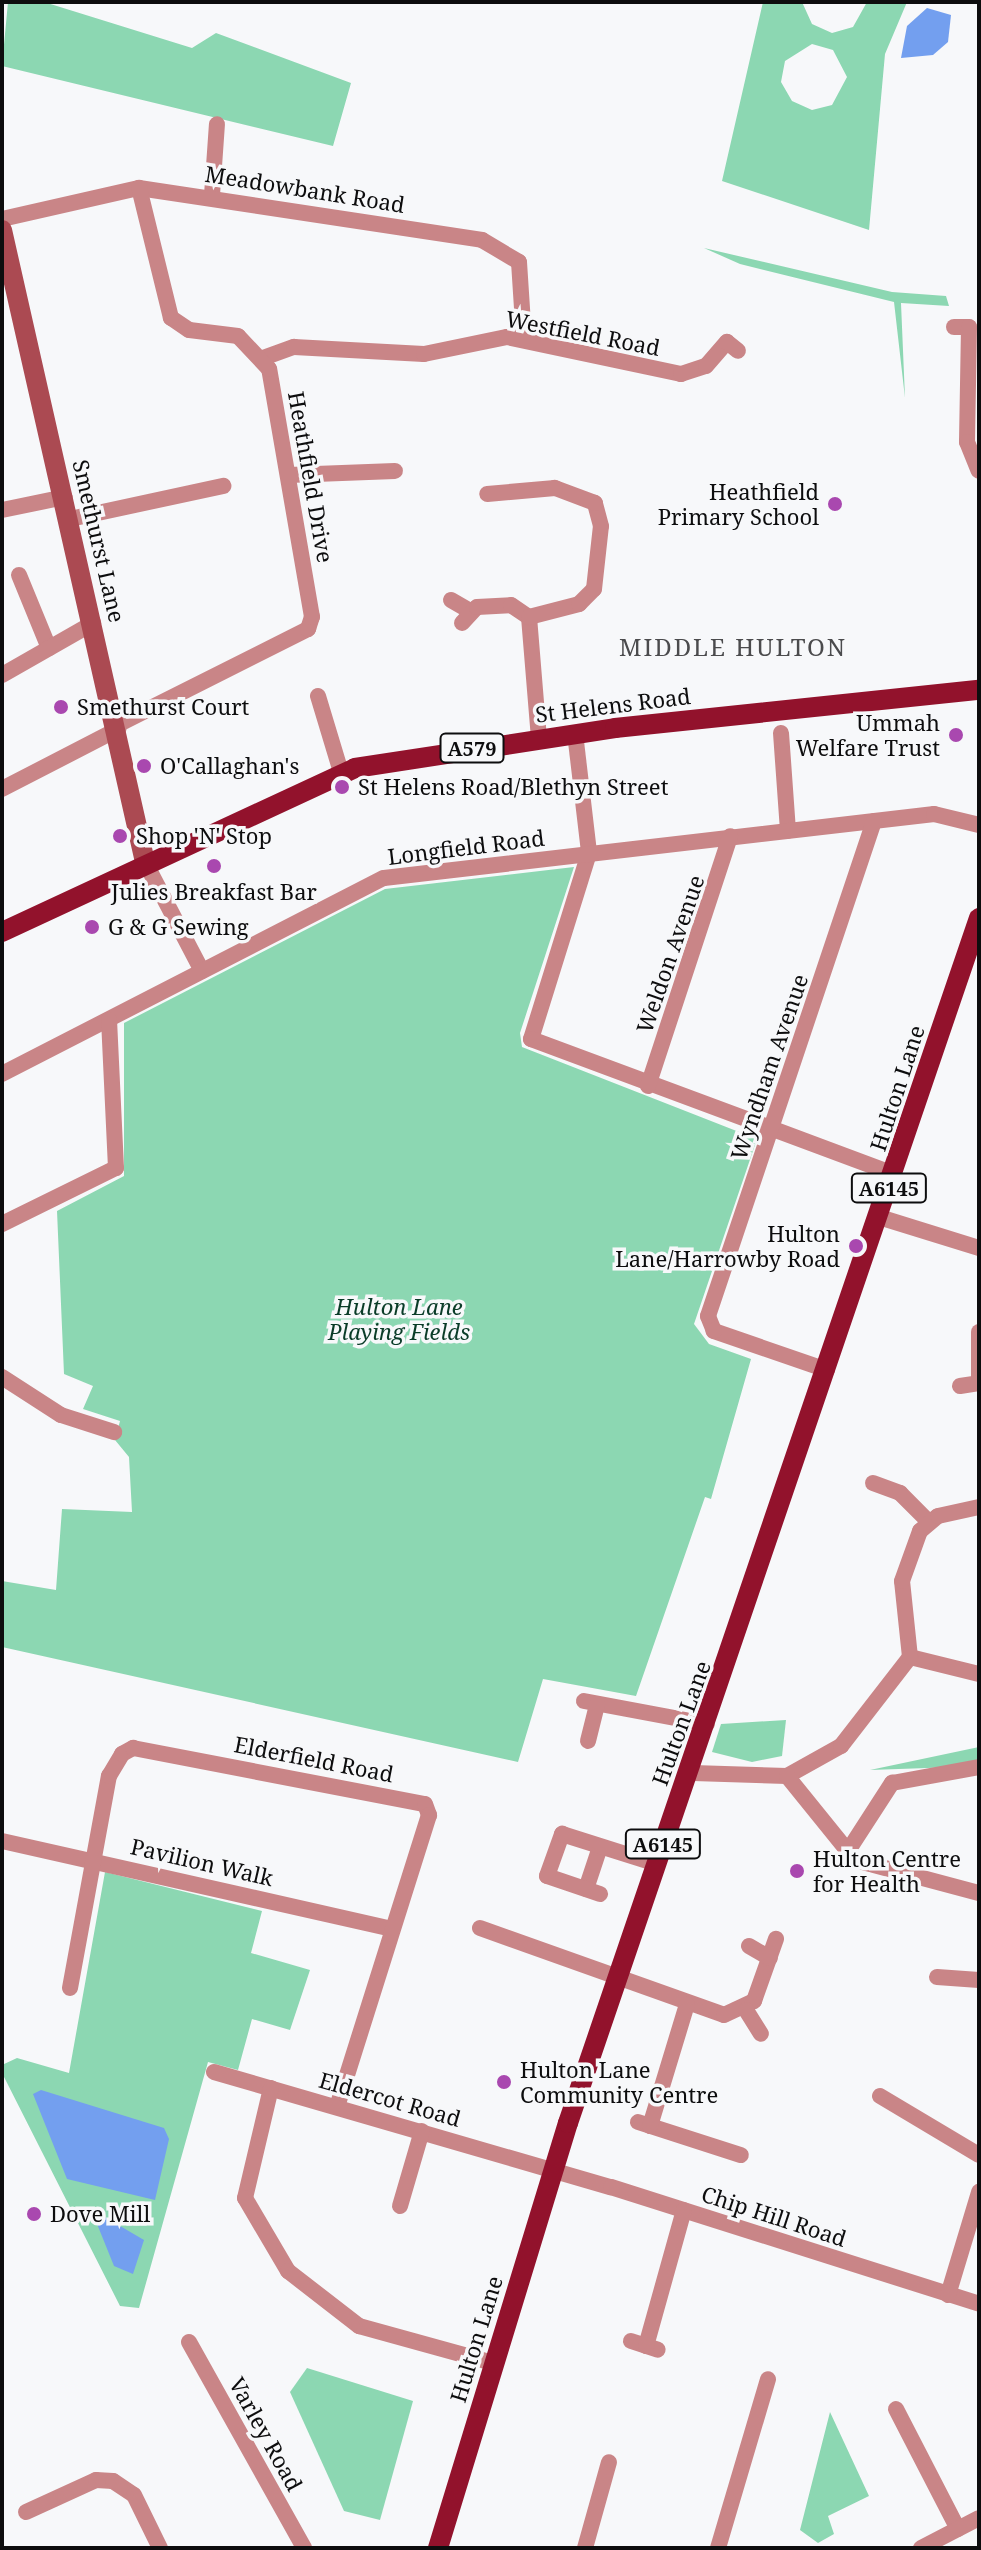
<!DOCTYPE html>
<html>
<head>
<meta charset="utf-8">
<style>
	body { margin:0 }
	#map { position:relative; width:981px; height:2550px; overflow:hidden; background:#f7f8fa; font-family:"Noto Serif",serif }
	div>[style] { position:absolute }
	.green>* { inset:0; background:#8cd7b2 }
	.water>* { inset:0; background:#739fef }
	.street>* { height:16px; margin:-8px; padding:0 8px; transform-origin:8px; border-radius:8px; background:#c98587 }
	.secondary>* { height:20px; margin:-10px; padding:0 10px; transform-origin:10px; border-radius:10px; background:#ab4a52 }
	.primary>* { height:20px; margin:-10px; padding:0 10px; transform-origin:10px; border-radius:10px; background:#92122c }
	.dots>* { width:22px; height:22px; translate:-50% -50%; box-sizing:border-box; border:4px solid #f7f8fa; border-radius:50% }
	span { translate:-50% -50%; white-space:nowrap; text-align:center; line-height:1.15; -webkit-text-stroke:7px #f7f8fa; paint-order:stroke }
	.shield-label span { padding:2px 6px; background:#f7f8fa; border:2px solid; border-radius:6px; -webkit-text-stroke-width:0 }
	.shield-label { font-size:20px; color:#0d0d0e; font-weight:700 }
	.street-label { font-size:22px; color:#0d0d0e }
	.poi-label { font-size:22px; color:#0d0d0e }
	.right { translate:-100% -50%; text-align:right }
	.left { translate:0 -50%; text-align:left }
	.park-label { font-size:22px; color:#0a3c28; font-style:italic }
	.neighbourhood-label { font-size:24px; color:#4b4b4d; letter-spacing:2px }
	.frame { position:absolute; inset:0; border:4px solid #0d0d0e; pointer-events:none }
</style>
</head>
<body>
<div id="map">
	<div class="green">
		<div style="clip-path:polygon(8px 2px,44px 2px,192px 48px,216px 33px,351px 83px,333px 146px,2px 66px)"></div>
		<div style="clip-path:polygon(evenodd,763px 2px,802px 2px,812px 24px,832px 33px,853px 27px,867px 2px,907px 2px,885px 54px,869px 230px,722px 181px,763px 2px,812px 44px,833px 50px,847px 77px,832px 105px,812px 110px,792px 101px,781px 82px,785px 61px,812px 44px)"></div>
		<div style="clip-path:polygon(704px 248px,892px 292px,946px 296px,949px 306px,901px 303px,905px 398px,894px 302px,740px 264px)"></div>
		<div style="clip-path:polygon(574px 867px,520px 1033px,522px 1047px,757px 1139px,694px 1324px,709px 1344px,751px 1359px,711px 1499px,705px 1497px,636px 1696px,543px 1679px,518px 1762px,2px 1647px,2px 1581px,56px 1590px,62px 1509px,132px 1512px,129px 1457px,115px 1440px,120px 1421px,83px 1409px,93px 1386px,64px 1374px,57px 1211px,124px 1176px,124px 1023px,385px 889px)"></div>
		<div style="clip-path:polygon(786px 1720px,782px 1756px,752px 1762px,712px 1752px,721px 1724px)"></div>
		<div style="clip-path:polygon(979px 1747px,979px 1761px,956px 1767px,870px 1770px)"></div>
		<div style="clip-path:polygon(105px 1872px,262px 1911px,251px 1953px,310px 1970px,290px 2030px,252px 2019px,238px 2070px,208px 2062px,139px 2308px,120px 2306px,2px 2073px,2px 2065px,17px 2058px,69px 2073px)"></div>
		<div style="clip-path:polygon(307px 2368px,413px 2401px,380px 2520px,344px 2511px,290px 2392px)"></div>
		<div style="clip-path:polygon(830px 2412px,869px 2496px,828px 2516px,834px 2534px,818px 2543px,800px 2530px)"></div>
	</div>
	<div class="water">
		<div style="clip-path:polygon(927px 8px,951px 15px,948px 42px,933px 55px,901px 58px,907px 26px)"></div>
		<div style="clip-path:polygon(41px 2090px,164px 2128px,169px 2139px,155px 2200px,67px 2179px,33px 2094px)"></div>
		<div style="clip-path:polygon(91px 2209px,144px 2240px,133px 2274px,114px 2266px)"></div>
	</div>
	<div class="street">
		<div style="left:212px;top:195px;width:71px;rotate:-86deg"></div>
		<div style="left:2px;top:219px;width:140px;rotate:-12.8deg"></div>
		<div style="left:139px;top:188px;width:347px;rotate:8.6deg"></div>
		<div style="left:482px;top:240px;width:43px;rotate:30.7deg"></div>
		<div style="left:519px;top:262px;width:78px;rotate:86.3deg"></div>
		<div style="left:954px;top:327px;width:15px"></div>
		<div style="left:969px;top:327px;width:115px;rotate:91deg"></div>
		<div style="left:967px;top:442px;width:31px;rotate:68deg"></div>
		<div style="left:263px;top:358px;width:33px;rotate:-20deg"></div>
		<div style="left:294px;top:347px;width:130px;rotate:3.1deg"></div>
		<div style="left:424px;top:354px;width:85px;rotate:-11.6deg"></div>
		<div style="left:507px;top:337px;width:178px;rotate:12deg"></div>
		<div style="left:681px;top:374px;width:26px;rotate:-18deg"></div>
		<div style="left:706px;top:366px;width:32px;rotate:-49deg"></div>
		<div style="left:727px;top:342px;width:14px;rotate:39deg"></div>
		<div style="left:289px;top:475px;width:106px;rotate:-2.2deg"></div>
		<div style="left:2px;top:510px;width:64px;rotate:-11.7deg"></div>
		<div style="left:70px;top:519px;width:157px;rotate:-12.2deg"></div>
		<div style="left:19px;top:575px;width:79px;rotate:67.7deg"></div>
		<div style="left:451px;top:600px;width:20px;rotate:30deg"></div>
		<div style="left:529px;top:617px;width:121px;rotate:85.3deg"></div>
		<div style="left:462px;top:623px;width:22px;rotate:-47deg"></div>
		<div style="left:477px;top:607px;width:34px;rotate:-3deg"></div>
		<div style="left:511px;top:605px;width:22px;rotate:34deg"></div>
		<div style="left:529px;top:617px;width:52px;rotate:-14.6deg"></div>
		<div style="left:579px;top:604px;width:21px;rotate:-45deg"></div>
		<div style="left:594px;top:589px;width:63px;rotate:-83.7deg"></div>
		<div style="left:601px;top:526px;width:24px;rotate:-105deg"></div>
		<div style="left:595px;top:503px;width:43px;rotate:-159.4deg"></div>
		<div style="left:555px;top:488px;width:68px;rotate:175deg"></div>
		<div style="left:2px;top:675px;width:105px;rotate:-29.7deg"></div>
		<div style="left:318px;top:696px;width:79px;rotate:73.2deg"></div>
		<div style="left:117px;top:725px;width:214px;rotate:-26.7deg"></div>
		<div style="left:308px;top:629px;width:13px;rotate:-72deg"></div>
		<div style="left:312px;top:617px;width:252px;rotate:-99.8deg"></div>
		<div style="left:269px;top:369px;width:45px;rotate:-133.2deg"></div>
		<div style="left:238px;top:336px;width:49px;rotate:-173deg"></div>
		<div style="left:189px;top:330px;width:22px;rotate:-146deg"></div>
		<div style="left:171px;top:318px;width:134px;rotate:-103.8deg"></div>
		<div style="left:575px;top:733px;width:121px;rotate:83.3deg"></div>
		<div style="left:589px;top:853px;width:195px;rotate:107.3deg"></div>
		<div style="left:531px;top:1039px;width:387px;rotate:20.4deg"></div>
		<div style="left:781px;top:733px;width:98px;rotate:85.9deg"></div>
		<div style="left:2px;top:789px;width:131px;rotate:-27.3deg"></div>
		<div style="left:145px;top:862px;width:123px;rotate:62.4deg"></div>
		<div style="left:2px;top:1074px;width:429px;rotate:-27.2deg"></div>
		<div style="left:384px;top:878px;width:554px;rotate:-6.64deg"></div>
		<div style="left:934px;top:814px;width:46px;rotate:13.7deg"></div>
		<div style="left:648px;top:1086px;width:263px;rotate:-71.8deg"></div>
		<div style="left:879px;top:1217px;width:105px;rotate:17.2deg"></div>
		<div style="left:2px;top:1224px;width:127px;rotate:-26.2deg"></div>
		<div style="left:116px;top:1168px;width:148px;rotate:-92.7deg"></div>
		<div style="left:979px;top:1332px;width:50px;rotate:90deg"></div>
		<div style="left:827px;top:1370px;width:120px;rotate:-161deg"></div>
		<div style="left:714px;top:1331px;width:16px;rotate:-112deg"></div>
		<div style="left:708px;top:1316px;width:522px;rotate:-71.46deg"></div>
		<div style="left:2px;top:1377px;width:70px;rotate:32.8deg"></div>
		<div style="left:61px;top:1415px;width:56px;rotate:17.8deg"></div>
		<div style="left:960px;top:1386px;width:19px;rotate:-9deg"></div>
		<div style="left:873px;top:1483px;width:29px;rotate:20deg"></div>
		<div style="left:900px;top:1493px;width:40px;rotate:45deg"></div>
		<div style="left:910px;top:1657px;width:71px;rotate:13.8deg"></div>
		<div style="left:584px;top:1701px;width:125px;rotate:10.6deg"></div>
		<div style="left:588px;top:1741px;width:38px;rotate:-76deg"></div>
		<div style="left:693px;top:1773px;width:94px;rotate:1.8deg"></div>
		<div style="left:787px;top:1776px;width:62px;rotate:-29.1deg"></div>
		<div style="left:841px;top:1746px;width:113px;rotate:-52.2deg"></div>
		<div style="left:910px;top:1657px;width:76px;rotate:-96deg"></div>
		<div style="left:902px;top:1581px;width:53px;rotate:-70.2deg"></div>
		<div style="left:920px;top:1531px;width:23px;rotate:-40deg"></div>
		<div style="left:938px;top:1516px;width:42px;rotate:-12.4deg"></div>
		<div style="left:787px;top:1776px;width:108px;rotate:51deg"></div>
		<div style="left:855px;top:1860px;width:128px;rotate:14.9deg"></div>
		<div style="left:2px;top:1841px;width:400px;rotate:12.7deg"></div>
		<div style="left:846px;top:1854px;width:85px;rotate:-57.1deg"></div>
		<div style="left:892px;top:1783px;width:88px;rotate:-10.4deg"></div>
		<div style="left:586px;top:1889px;width:44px;rotate:-71.6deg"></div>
		<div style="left:600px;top:1894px;width:56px;rotate:-161.2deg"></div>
		<div style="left:547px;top:1876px;width:45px;rotate:-70.3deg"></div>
		<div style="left:562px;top:1834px;width:100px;rotate:17.5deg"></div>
		<div style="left:480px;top:1928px;width:259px;rotate:19.6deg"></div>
		<div style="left:724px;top:2015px;width:33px;rotate:-25deg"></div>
		<div style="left:754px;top:2001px;width:66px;rotate:-70.5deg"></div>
		<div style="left:749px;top:1946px;width:24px;rotate:30deg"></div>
		<div style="left:937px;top:1977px;width:42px;rotate:4.1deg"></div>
		<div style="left:70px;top:1988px;width:216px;rotate:-79.6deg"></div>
		<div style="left:109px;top:1776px;width:26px;rotate:-59deg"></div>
		<div style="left:122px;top:1754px;width:13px;rotate:-29deg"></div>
		<div style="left:133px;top:1748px;width:297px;rotate:10.9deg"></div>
		<div style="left:425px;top:1804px;width:12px;rotate:70deg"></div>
		<div style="left:429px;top:1815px;width:306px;rotate:107.5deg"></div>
		<div style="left:746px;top:2010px;width:28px;rotate:58deg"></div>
		<div style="left:214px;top:2072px;width:413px;rotate:16.2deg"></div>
		<div style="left:611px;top:2187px;width:386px;rotate:17.6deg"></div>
		<div style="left:271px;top:2088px;width:113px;rotate:103.3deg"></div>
		<div style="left:245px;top:2198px;width:85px;rotate:59.5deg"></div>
		<div style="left:288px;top:2271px;width:90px;rotate:37.8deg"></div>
		<div style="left:359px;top:2326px;width:139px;rotate:15.4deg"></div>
		<div style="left:880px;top:2096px;width:115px;rotate:30.8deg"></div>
		<div style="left:638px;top:2122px;width:108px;rotate:17.8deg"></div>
		<div style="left:650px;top:2126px;width:127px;rotate:-73.1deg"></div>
		<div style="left:400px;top:2206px;width:78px;rotate:-73.7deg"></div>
		<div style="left:948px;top:2295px;width:108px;rotate:-73.2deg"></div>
		<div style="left:631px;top:2341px;width:28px;rotate:18deg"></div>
		<div style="left:189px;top:2342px;width:236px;rotate:60.8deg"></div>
		<div style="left:646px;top:2346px;width:141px;rotate:-74.4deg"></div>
		<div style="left:896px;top:2409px;width:135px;rotate:62.7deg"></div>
		<div style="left:26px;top:2512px;width:77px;rotate:-24.6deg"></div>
		<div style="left:96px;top:2480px;width:17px;rotate:3deg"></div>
		<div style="left:113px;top:2481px;width:25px;rotate:34deg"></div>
		<div style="left:134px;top:2495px;width:59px;rotate:63.9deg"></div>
		<div style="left:585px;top:2548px;width:89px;rotate:-74.4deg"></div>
		<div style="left:718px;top:2548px;width:176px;rotate:-73.5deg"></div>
		<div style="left:921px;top:2548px;width:65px;rotate:-27.3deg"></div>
	</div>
	<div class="secondary">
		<div style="left:2px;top:230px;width:648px;rotate:77.25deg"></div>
	</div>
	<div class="primary">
		<div style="left:2px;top:932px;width:389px;rotate:-24.9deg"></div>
		<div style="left:355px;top:768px;width:263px;rotate:-8.7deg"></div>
		<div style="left:615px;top:728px;width:366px;rotate:-6deg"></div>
		<div style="left:438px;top:2548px;width:444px;rotate:-73deg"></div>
		<div style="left:568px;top:2123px;width:1273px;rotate:-71.17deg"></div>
	</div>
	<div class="dots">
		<div style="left:835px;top:504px;background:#a948af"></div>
		<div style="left:61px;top:707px;background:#a948af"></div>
		<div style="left:956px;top:735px;background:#a948af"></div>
		<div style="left:144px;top:766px;background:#a948af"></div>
		<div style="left:342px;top:787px;background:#a948af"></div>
		<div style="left:120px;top:836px;background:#a948af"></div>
		<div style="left:214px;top:866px;background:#a948af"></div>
		<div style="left:92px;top:927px;background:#a948af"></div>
		<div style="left:856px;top:1246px;background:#a948af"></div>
		<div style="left:797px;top:1871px;background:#a948af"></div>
		<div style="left:504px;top:2082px;background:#a948af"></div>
		<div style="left:34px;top:2214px;background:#a948af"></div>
	</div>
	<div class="shield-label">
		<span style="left:472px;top:748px">A579</span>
		<span style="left:889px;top:1188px">A6145</span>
		<span style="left:663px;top:1844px">A6145</span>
	</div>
	<div class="street-label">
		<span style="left:305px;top:189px;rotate:9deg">Meadowbank Road</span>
		<span style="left:583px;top:333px;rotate:11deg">Westfield Road</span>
		<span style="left:311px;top:477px;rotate:80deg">Heathfield Drive</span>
		<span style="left:99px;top:541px;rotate:77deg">Smethurst Lane</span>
		<span style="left:613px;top:705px;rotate:-7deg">St Helens Road</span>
		<span style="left:466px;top:847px;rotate:-7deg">Longfield Road</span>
		<span style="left:670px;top:954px;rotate:-71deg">Weldon Avenue</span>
		<span style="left:769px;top:1067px;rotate:-71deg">Wyndham Avenue</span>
		<span style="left:897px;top:1088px;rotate:-72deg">Hulton Lane</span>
		<span style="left:681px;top:1723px;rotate:-70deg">Hulton Lane</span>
		<span style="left:314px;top:1759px;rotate:11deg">Elderfield Road</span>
		<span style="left:202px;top:1862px;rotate:13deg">Pavilion Walk</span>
		<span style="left:390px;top:2099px;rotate:16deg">Eldercot Road</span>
		<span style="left:774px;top:2216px;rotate:18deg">Chip Hill Road</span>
		<span style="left:476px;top:2339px;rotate:-73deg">Hulton Lane</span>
		<span style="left:266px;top:2434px;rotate:61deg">Varley Road</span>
	</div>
	<div class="poi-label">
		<span class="right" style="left:819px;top:504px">Heathfield<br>Primary School</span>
		<span class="left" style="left:77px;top:707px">Smethurst Court</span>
		<span class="right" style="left:940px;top:735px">Ummah<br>Welfare Trust</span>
		<span class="left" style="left:160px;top:766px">O'Callaghan's</span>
		<span class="left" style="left:358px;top:787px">St Helens Road/Blethyn Street</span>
		<span class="left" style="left:136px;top:836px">Shop 'N' Stop</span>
		<span style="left:214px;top:892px">Julies Breakfast Bar</span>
		<span class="left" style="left:108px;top:927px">G &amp; G Sewing</span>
		<span class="right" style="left:840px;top:1246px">Hulton<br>Lane/Harrowby Road</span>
		<span class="left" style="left:813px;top:1871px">Hulton Centre<br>for Health</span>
		<span class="left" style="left:520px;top:2082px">Hulton Lane<br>Community Centre</span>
		<span class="left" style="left:50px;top:2214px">Dove Mill</span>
	</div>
	<div class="park-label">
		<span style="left:399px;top:1319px">Hulton Lane<br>Playing Fields</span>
	</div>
	<div class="neighbourhood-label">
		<span style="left:733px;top:647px">MIDDLE HULTON</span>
	</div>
	<div class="frame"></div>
</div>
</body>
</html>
